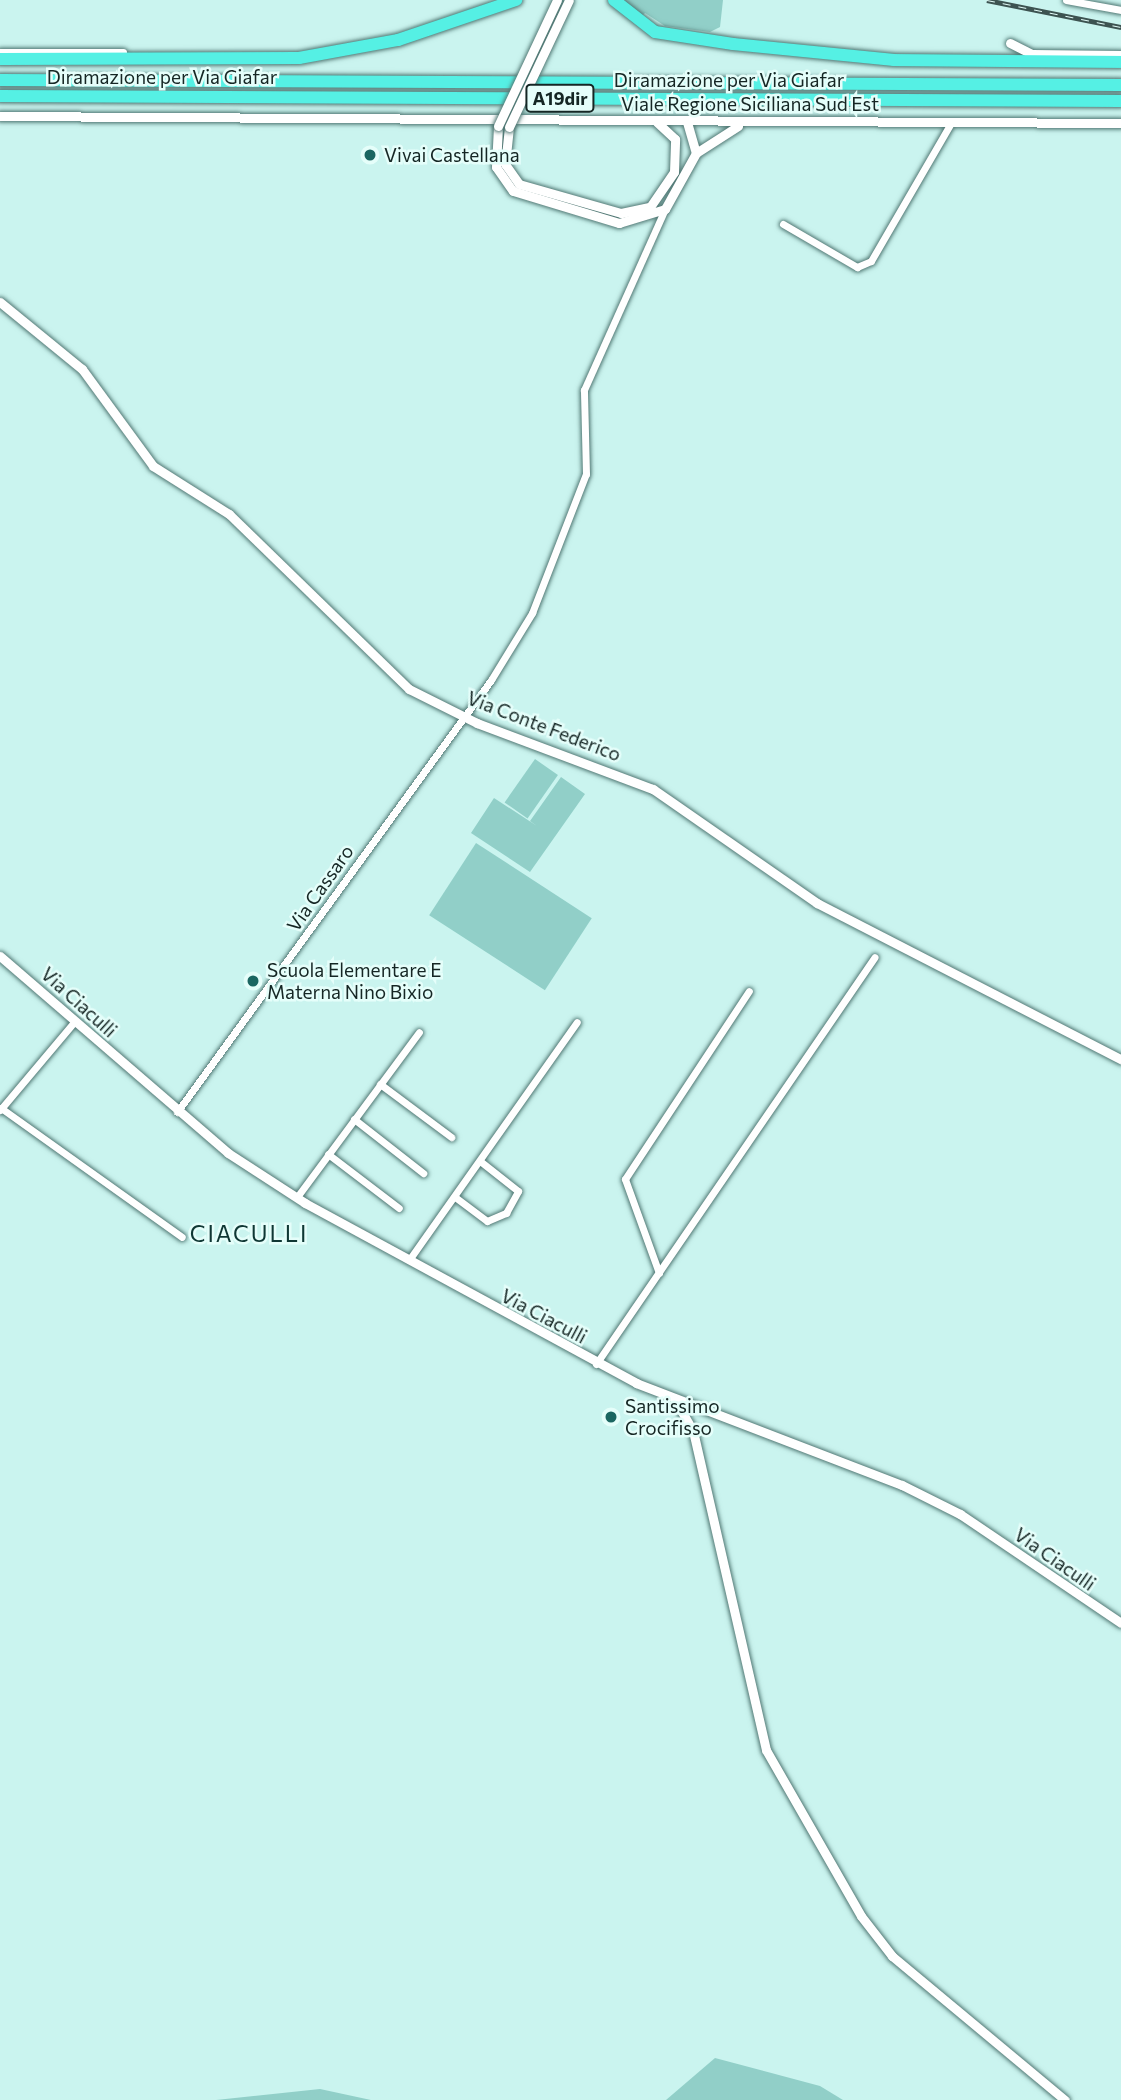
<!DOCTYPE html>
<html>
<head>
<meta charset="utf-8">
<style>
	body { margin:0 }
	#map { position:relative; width:1121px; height:2100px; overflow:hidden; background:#caf4ef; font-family:Commissioner,sans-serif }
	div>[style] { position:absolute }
	.green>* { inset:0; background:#91cfc8; transform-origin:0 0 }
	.roads { filter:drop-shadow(0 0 2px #517874) drop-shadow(0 0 2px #517874) }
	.minor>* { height:7px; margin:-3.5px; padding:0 3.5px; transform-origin:3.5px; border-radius:3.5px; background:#fff }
	.tertiary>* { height:9px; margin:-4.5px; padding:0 4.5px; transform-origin:4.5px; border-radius:4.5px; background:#fff }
	.motorway>* { height:12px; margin:-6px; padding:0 6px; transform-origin:6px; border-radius:6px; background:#55f0e4 }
	.rail>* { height:5px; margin-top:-2.5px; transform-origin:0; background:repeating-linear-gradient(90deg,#e5fefa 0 8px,#3d5351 0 16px); box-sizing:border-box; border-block:2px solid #3d5351 }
	.bridges { filter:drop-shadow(0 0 2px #517874) drop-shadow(0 0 2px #517874) }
	.tertiary-bridge>* { height:9px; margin:-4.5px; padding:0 4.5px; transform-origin:4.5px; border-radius:4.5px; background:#fff }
	.dots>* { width:19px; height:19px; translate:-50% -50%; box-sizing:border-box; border:4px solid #e5fefa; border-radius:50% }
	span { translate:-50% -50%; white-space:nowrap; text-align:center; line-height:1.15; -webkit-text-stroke:5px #e5fefa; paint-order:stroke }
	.shield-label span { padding:2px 5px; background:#e5fefa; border:2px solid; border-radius:5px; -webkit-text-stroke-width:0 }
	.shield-label { font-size:18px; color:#152624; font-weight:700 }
	.street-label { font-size:19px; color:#152624 }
	.poi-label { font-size:19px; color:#152624 }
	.left { translate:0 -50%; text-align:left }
	.quarter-label { font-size:23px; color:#0f3734; letter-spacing:2px }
</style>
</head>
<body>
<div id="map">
	<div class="green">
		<div style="clip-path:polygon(621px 0,723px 0,720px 27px,710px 32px,665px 26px,645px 13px,640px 18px)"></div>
		<div style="left:535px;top:759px;width:28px;height:53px;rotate:35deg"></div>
		<div style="clip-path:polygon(561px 777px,585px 794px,530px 872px,471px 833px,494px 798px,537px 826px,530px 821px)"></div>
		<div style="left:476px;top:843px;width:138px;height:86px;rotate:33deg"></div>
		<div style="clip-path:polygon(715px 2058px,820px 2086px,843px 2100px,666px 2100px)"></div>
		<div style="clip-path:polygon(320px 2089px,371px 2100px,216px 2100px)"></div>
	</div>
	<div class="roads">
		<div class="minor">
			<div style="left:1066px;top:0;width:56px;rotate:10.3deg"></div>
			<div style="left:0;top:52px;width:123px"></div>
			<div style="left:783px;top:224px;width:86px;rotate:30.2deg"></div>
			<div style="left:857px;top:267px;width:15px;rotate:-23deg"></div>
			<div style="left:871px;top:261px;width:160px;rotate:-59.9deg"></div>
			<div style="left:380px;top:1084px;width:89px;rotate:36.7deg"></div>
			<div style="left:1px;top:1108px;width:222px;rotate:35.5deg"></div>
			<div style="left:0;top:1110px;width:116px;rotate:-49.9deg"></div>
			<div style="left:177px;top:1112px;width:534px;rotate:-53.99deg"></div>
			<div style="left:491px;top:680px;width:79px;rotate:-58.5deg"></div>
			<div style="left:532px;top:613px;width:149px;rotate:-68.8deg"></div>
			<div style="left:586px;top:474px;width:84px;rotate:-91.4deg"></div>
			<div style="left:584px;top:390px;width:198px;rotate:-65.9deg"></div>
			<div style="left:354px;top:1119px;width:88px;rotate:38deg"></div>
			<div style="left:328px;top:1154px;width:89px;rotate:37.3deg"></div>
			<div style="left:297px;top:1197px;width:205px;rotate:-53.5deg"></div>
			<div style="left:455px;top:1197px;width:40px;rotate:37deg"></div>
			<div style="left:487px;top:1221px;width:21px;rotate:-23deg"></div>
			<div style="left:506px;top:1213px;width:25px;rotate:-61deg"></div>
			<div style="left:518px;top:1191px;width:48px;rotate:-141.7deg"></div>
			<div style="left:409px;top:1260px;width:291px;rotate:-54.8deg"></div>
			<div style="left:659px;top:1273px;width:100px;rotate:-109.9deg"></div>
			<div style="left:625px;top:1179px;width:225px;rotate:-56.6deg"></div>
			<div style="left:596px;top:1364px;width:493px;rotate:-55.6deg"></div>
		</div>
		<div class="tertiary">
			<div style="left:1010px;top:43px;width:25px;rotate:27deg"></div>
			<div style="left:1032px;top:54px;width:89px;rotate:0.6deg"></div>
			<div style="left:0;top:116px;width:1121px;rotate:0.36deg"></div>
			<div style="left:687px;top:122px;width:32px;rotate:74deg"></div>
			<div style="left:498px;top:126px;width:41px;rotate:92.8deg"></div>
			<div style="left:496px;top:167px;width:29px;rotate:55deg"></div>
			<div style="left:513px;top:191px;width:111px;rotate:16.8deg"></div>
			<div style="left:619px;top:223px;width:48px;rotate:-16.9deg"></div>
			<div style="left:665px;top:209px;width:64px;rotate:-61deg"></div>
			<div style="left:696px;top:153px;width:50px;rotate:-32.7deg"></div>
			<div style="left:509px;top:127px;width:37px;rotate:96deg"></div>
			<div style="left:505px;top:164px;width:24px;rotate:55deg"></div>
			<div style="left:519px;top:184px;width:106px;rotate:15.9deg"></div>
			<div style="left:621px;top:213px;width:30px;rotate:-12deg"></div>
			<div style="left:650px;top:207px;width:42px;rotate:-55.6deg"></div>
			<div style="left:674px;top:172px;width:33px;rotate:-88deg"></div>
			<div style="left:675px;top:139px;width:25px;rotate:-137deg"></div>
			<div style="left:0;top:302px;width:106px;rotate:39.3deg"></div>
			<div style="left:82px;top:369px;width:120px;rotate:53.8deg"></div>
			<div style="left:153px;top:466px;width:90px;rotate:32.3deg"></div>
			<div style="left:229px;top:514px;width:251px;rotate:44.2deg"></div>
			<div style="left:409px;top:689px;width:76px;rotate:26.6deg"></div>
			<div style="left:477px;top:723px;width:188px;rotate:20.6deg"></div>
			<div style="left:653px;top:789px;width:200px;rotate:34.8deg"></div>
			<div style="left:817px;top:903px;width:342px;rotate:27.2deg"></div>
			<div style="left:0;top:956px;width:301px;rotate:40.8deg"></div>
			<div style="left:228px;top:1153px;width:92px;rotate:33deg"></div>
			<div style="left:305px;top:1203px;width:377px;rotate:28.5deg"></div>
			<div style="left:636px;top:1383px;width:285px;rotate:21deg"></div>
			<div style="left:902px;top:1485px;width:65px;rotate:26.6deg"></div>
			<div style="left:960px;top:1514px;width:194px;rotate:34.1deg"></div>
			<div style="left:674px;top:1398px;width:38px;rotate:60deg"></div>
			<div style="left:693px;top:1431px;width:327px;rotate:77.1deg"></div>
			<div style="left:766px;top:1750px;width:191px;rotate:60.2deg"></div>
			<div style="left:861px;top:1916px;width:51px;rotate:52.2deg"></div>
			<div style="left:892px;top:1956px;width:225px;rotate:39.8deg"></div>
		</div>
		<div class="motorway">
			<div style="left:614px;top:0;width:52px;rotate:38deg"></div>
			<div style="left:655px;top:32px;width:79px;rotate:8.7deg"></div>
			<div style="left:733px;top:44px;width:162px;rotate:5.7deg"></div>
			<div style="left:894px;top:60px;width:227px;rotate:0.5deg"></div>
			<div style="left:0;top:59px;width:299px;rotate:-0.2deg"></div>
			<div style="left:299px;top:58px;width:101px;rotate:-10.3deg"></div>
			<div style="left:398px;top:40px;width:125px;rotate:-18.7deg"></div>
			<div style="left:0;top:80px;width:1121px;rotate:0.26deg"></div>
			<div style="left:0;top:96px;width:1121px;rotate:0.26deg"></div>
		</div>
	</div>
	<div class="rail">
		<div style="left:987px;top:0;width:137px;rotate:11.4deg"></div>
	</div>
	<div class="bridges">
		<div class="tertiary-bridge">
			<div style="left:498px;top:126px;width:139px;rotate:-64.9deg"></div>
			<div style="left:509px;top:127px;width:140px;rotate:-64.7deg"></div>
		</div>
	</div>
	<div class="dots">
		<div style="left:370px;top:155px;background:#1b6661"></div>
		<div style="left:253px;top:981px;background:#1b6661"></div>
		<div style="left:611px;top:1417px;background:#1b6661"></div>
	</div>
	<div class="shield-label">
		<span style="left:560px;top:98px">A19dir</span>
	</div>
	<div class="street-label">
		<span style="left:162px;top:77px">Diramazione per Via Giafar</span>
		<span style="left:729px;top:80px">Diramazione per Via Giafar</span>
		<span style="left:750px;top:104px">Viale Regione Siciliana Sud Est</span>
		<span style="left:544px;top:726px;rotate:21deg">Via Conte Federico</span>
		<span style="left:320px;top:888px;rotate:-55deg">Via Cassaro</span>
		<span style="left:79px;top:1002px;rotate:42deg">Via Ciaculli</span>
		<span style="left:544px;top:1316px;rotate:28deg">Via Ciaculli</span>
		<span style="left:1055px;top:1559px;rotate:35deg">Via Ciaculli</span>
	</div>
	<div class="poi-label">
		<span class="left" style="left:384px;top:155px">Vivai Castellana</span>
		<span class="left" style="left:267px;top:981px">Scuola Elementare E<br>Materna Nino Bixio</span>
		<span class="left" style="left:625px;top:1417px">Santissimo<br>Crocifisso</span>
	</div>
	<div class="quarter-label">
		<span style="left:249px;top:1233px">CIACULLI</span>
	</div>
</div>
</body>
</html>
